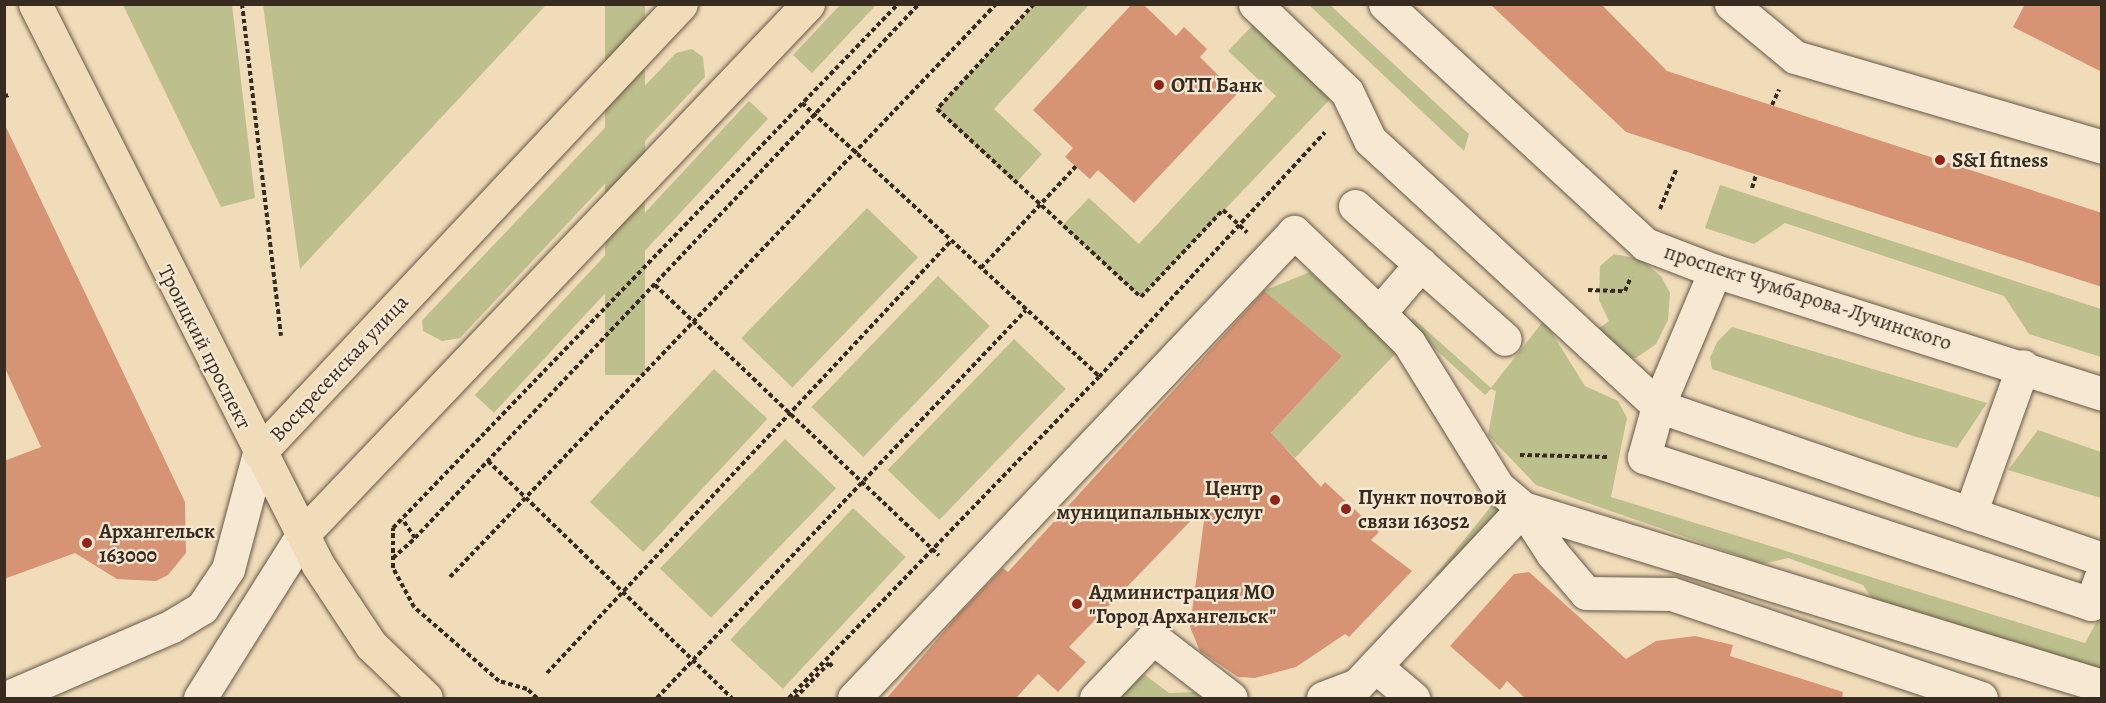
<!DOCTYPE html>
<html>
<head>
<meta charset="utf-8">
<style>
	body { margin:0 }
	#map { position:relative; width:2106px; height:703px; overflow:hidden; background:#f1dcb9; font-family:Alegreya,serif }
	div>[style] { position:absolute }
	.green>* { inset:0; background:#bdbf8d; transform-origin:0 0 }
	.building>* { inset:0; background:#d69474 }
	.path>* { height:4px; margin-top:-2px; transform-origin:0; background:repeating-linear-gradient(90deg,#372c1f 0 4.5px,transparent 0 7.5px) }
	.roads { filter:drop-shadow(0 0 2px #665846) drop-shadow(0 0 2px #665846) }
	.minor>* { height:33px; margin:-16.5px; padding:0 16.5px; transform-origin:16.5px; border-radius:16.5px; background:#f6e8d2 }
	.major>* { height:33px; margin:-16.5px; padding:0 16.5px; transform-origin:16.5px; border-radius:16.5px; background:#f1dcb9 }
	.dots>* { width:16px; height:16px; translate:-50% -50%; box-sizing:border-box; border:3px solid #f6e8d2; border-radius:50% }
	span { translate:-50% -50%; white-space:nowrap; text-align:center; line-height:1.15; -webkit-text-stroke:4.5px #f6e8d2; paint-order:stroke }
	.poi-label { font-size:21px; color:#372c1f; font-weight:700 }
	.left { translate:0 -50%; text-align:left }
	.right { translate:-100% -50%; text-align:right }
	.street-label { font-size:21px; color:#372c1f }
	.frame { position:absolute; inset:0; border:6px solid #372c1f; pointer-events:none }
</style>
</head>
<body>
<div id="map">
	<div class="green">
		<div style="clip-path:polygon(123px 5px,232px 5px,255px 198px,221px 207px)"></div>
		<div style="clip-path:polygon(263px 5px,263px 4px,546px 5px,300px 269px)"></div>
		<div style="left:605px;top:5px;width:40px;height:370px"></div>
		<div style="clip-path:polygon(840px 5px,876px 5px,812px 73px,793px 55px)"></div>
		<div style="clip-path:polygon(1034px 5px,1089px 5px,994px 109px,1042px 154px,1015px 184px,937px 109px)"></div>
		<div style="clip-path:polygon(1309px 5px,1330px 5px,1469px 134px,1464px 151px)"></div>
		<div style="clip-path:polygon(1254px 24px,1334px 95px,1141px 297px,1062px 226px,1089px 198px,1139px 244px,1276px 96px,1228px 51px)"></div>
		<div style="clip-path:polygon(692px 49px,703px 57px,705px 77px,460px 338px,442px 341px,423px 331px,422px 321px,428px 314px,676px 53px)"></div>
		<div style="left:749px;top:101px;width:26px;height:402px;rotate:43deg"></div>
		<div style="clip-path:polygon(1720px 185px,2101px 309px,2101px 357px,2029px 334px,2004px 296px,1785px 223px,1754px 244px,1705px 228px)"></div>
		<div style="left:867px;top:208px;width:71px;height:181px;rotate:44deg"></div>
		<div style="clip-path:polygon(1614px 254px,1640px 259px,1661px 276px,1670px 293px,1668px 320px,1656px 344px,1636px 358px,1621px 358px,1598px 329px,1609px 321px,1599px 300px,1600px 266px)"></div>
		<div style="clip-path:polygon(1310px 272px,1398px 351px,1295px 458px,1285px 448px,1278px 456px,1261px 444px,1342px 356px,1263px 291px)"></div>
		<div style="left:938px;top:276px;width:72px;height:182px;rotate:44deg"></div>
		<div style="clip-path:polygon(1413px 318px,1491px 388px,1544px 320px,1585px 386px,1618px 401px,1627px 418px,1611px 497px,2085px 643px,2101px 614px,2101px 678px,1873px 600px,1863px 585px,1788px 558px,1763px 564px,1536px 485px,1488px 435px,1496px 391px,1491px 389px,1485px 395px,1408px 324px)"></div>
		<div style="clip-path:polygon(1732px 327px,1987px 403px,1957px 448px,1913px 436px,1712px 369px,1710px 358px,1717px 342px)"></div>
		<div style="left:1014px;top:339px;width:72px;height:182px;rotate:44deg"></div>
		<div style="left:714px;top:369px;width:73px;height:182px;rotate:43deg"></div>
		<div style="clip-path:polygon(2038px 430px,2101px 452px,2101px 498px,2008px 470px)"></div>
		<div style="left:785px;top:439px;width:71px;height:180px;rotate:44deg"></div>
		<div style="left:1497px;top:499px;width:13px;height:98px;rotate:39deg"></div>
		<div style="left:853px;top:508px;width:72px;height:180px;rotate:43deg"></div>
		<div style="clip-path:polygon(1145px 675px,1169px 693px,1200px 692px,1218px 698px,1115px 698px,1138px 676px)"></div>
	</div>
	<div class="building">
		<div style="clip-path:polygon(1132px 4px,1143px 4px,1176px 36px,1184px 27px,1207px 49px,1200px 57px,1237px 94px,1134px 203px,1098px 170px,1090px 179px,1065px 157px,1073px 148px,1033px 110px)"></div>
		<div style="clip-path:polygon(1490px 4px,1601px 4px,1667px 71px,2102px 213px,2102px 287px,1626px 132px)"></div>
		<div style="clip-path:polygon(2025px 4px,2102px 4px,2102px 72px,2013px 27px)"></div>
		<div style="clip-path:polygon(4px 123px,185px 502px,186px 553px,168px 575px,156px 581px,117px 579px,75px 553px,4px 579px,4px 461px,41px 447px,4px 366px)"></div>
		<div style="clip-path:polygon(1264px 291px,1342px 356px,1271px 433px,1321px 487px,1325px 482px,1379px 532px,1371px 540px,1412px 571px,1349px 637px,1345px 634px,1296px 667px,1255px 678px,1238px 677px,1200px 651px,1190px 627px,1206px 505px,1069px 647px,1086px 662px,1058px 692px,1038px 674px,1015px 699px,886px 699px,958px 615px,1003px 568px,1008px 572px)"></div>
		<div style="clip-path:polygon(1529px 572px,1626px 659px,1656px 641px,1695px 636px,1733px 645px,1730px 656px,1843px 692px,1842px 699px,1526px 699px,1507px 681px,1500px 690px,1450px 646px,1514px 574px)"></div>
	</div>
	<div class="path">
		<div style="left:242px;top:4px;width:334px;rotate:83.3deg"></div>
		<div style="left:1034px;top:4px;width:143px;rotate:132.7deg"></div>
		<div style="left:937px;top:109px;width:277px;rotate:42.7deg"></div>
		<div style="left:1141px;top:297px;width:120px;rotate:-46.7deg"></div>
		<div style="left:1223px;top:210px;width:33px;rotate:43deg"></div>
		<div style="left:4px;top:96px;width:6px;rotate:-9deg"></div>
		<div style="left:802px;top:103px;width:406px;rotate:42.6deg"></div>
		<div style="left:1772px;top:105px;width:17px;rotate:-65deg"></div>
		<div style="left:1752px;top:188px;width:14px;rotate:-73deg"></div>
		<div style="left:1660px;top:209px;width:44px;rotate:-67.5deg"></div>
		<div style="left:981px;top:268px;width:139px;rotate:-47deg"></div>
		<div style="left:655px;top:285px;width:392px;rotate:43.6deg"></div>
		<div style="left:1588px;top:290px;width:37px;rotate:2deg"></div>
		<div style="left:1625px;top:291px;width:15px;rotate:-67deg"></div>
		<div style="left:1520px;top:455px;width:88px;rotate:1.3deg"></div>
		<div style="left:488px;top:461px;width:340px;rotate:44.2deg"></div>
		<div style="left:415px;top:538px;width:734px;rotate:-46.66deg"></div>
		<div style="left:393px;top:558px;width:30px;rotate:-42deg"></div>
		<div style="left:415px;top:538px;width:23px;rotate:-124deg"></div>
		<div style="left:450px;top:577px;width:791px;rotate:-46.38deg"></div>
		<div style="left:547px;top:673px;width:591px;rotate:-46.92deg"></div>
		<div style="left:537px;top:698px;width:13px;rotate:-138deg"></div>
		<div style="left:527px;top:689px;width:29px;rotate:-164deg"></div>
		<div style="left:499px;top:681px;width:113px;rotate:-139deg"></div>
		<div style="left:414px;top:607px;width:44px;rotate:-118.3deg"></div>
		<div style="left:393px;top:568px;width:40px;rotate:-90deg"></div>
		<div style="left:393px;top:528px;width:728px;rotate:-46.06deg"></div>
		<div style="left:657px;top:698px;width:535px;rotate:-46.44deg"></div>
		<div style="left:789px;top:698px;width:446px;rotate:-46deg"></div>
		<div style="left:1099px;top:377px;width:333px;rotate:-47.3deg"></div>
		<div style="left:795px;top:698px;width:49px;rotate:-45.8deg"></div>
		<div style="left:829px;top:663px;width:6px;rotate:45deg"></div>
	</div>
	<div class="roads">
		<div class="minor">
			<div style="left:1255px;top:4px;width:127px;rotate:43.7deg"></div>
			<div style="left:1347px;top:92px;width:53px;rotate:64.4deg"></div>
			<div style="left:1370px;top:140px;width:392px;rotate:42.7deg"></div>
			<div style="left:1658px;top:406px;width:470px;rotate:19deg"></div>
			<div style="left:1385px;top:4px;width:354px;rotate:42.7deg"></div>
			<div style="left:1645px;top:244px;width:75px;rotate:21.1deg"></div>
			<div style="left:1715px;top:271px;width:406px;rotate:17.6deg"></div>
			<div style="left:1731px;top:4px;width:83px;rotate:39.6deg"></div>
			<div style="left:1795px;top:57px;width:320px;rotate:16.3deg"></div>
			<div style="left:1355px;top:206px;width:200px;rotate:41.6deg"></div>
			<div style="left:1421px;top:264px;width:65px;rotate:130.6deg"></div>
			<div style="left:1379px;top:313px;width:42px;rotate:45deg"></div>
			<div style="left:1409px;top:343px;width:169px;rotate:58.3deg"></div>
			<div style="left:1498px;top:487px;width:33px;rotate:40deg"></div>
			<div style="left:1523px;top:508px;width:54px;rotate:57.2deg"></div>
			<div style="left:1552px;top:553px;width:52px;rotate:49.6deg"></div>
			<div style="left:1586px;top:593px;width:86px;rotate:0.7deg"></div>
			<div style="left:1672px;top:594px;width:326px;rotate:18.6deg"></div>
			<div style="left:1715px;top:271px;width:147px;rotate:112.9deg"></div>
			<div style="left:1658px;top:406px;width:53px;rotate:105.4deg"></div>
			<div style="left:1644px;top:457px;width:471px;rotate:18.2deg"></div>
			<div style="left:2091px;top:604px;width:32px;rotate:-70deg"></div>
			<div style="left:1523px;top:508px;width:606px;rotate:17.09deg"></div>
			<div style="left:1970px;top:514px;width:157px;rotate:-70.3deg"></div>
			<div style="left:1375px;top:666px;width:50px;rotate:40.1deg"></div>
			<div style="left:6px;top:698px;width:181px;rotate:-23.4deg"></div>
			<div style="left:172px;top:626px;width:35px;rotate:-31deg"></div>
			<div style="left:202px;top:608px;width:47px;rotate:-56.3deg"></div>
			<div style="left:228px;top:569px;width:120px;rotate:-75deg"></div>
			<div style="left:200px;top:698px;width:194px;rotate:-57.9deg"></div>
			<div style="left:854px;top:698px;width:641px;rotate:-46.64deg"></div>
			<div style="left:1294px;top:232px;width:117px;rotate:43.6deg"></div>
			<div style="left:1096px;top:698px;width:83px;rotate:-46.5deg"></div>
			<div style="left:1153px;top:638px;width:98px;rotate:37.6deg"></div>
			<div style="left:1323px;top:698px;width:36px;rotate:-21deg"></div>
			<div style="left:1357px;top:685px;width:243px;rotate:-46.8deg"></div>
		</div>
		<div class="major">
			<div style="left:35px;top:4px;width:628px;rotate:63.23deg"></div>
			<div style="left:318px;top:565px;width:96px;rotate:56.5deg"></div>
			<div style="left:371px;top:645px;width:76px;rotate:43.9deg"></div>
			<div style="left:259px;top:453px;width:616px;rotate:-46.78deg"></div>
			<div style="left:303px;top:534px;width:732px;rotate:-46.38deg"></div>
		</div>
	</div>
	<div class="dots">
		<div style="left:1159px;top:85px;background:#8f2418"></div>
		<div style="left:1940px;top:160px;background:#8f2418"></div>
		<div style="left:1275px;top:500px;background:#8f2418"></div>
		<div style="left:1346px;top:509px;background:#8f2418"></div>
		<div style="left:87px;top:543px;background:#8f2418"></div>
		<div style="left:1077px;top:604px;background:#8f2418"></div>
	</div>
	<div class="poi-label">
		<span class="left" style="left:1171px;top:85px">ОТП Банк</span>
		<span class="left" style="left:1952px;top:160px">S&amp;I fitness</span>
		<span class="right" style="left:1263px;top:500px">Центр<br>муниципальных услуг</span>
		<span class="left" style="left:1358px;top:509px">Пункт почтовой<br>связи 163052</span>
		<span class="left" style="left:99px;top:543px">Архангельск<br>163000</span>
		<span class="left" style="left:1089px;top:604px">Администрация МО<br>"Город Архангельск"</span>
	</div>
	<div class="street-label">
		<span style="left:1808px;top:297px;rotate:18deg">проспект Чумбарова-Лучинского</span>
		<span style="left:205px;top:347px;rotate:63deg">Троицкий проспект</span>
		<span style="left:339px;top:368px;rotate:-47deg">Воскресенская улица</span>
	</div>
	<div class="frame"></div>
</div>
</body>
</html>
